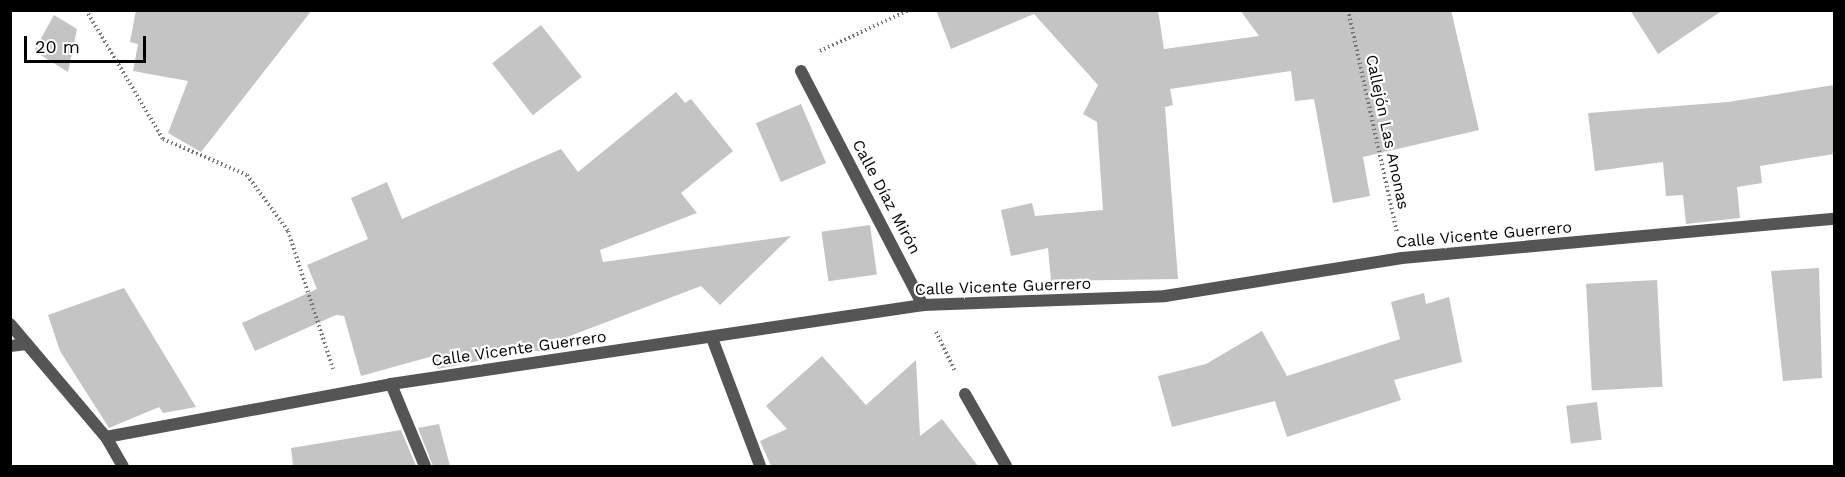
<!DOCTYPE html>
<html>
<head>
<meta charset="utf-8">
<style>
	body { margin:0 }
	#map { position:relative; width:1845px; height:477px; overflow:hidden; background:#fff; font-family:"Work Sans",sans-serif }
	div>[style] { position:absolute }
	.building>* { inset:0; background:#c4c4c4; transform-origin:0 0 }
	.path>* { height:4px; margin-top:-2px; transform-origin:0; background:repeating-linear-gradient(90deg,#777 0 1.5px,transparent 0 4.5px) }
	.street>* { height:12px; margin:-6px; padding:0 6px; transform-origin:6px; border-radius:6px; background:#555 }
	span { translate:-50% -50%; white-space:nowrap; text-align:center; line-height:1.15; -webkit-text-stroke:4.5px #fff; paint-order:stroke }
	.street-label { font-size:16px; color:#000 }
	.frame { position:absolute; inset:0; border:12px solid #000; pointer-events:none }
	.scale { position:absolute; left:24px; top:36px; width:122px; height:27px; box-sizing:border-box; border:3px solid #000; border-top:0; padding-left:8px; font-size:18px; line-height:21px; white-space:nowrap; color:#000; -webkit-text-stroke:4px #fff; paint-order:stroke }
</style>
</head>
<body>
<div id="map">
	<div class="building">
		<div style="clip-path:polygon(136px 10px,312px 10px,201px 152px,168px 133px,188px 81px,133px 71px,138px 44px,130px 42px)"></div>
		<div style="clip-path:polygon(936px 10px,1158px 10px,1164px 49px,1259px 36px,1240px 10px,1451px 10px,1479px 130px,1363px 157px,1370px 196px,1333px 203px,1314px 99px,1295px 101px,1291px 71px,1170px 89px,1173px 105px,1165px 107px,1178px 279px,1051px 281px,1048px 248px,1011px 256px,1001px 210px,1032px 203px,1035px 216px,1103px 210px,1097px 122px,1083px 114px,1098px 85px,1034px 14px,951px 49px)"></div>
		<div style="clip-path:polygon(1630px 10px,1723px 10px,1658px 54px)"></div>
		<div style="clip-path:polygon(54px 15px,77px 29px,68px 72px,34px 51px)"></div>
		<div style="left:541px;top:25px;width:66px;height:62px;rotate:52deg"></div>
		<div style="clip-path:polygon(1834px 85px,1834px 154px,1760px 166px,1762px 183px,1737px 187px,1740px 218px,1686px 224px,1683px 195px,1666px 196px,1663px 162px,1595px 171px,1588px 113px,1728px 102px)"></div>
		<div style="clip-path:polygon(676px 92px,685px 103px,691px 99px,733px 151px,681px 193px,697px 213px,600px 250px,603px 262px,791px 236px,720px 305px,701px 286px,570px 336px,573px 346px,556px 351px,528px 351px,438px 369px,433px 356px,361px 376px,344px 316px,336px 315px,255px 351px,242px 323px,317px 289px,307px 265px,368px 239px,351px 198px,387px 182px,402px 219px,561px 149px,578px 172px)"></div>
		<div style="left:801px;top:104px;width:64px;height:49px;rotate:67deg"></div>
		<div style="left:870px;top:225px;width:50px;height:49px;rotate:82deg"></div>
		<div style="clip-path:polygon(1819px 268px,1822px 378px,1783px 381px,1771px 271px)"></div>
		<div style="left:1657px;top:280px;width:107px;height:71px;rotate:87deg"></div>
		<div style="clip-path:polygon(124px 288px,196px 407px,163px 413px,159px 407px,109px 428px,60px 351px,48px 315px)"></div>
		<div style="clip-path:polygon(1424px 293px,1426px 304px,1449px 297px,1462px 362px,1394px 380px,1401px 400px,1287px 437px,1275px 401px,1172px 427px,1158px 376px,1206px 364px,1262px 331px,1287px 376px,1400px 339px,1391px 302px)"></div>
		<div style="clip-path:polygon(822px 356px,866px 405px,916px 360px,920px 436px,942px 419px,978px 466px,771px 466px,760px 441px,787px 429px,766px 406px)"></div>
		<div style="left:1597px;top:402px;width:38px;height:31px;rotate:83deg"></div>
		<div style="clip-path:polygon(439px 424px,450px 466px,433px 466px,418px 428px)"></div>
		<div style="clip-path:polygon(401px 430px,416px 466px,293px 466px,291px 448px)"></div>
	</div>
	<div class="path">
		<div style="left:86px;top:10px;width:150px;rotate:59.2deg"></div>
		<div style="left:163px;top:139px;width:91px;rotate:23.2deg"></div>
		<div style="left:247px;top:175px;width:69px;rotate:53.8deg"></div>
		<div style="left:288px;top:231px;width:145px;rotate:71.9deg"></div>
		<div style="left:1348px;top:10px;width:228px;rotate:77.6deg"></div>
		<div style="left:820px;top:51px;width:98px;rotate:-24.7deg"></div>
		<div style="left:936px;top:332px;width:43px;rotate:64deg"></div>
	</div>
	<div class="street">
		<div style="left:801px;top:71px;width:264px;rotate:62.5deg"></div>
		<div style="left:10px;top:324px;width:148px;rotate:49.7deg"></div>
		<div style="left:106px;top:437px;width:34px;rotate:60deg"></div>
		<div style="left:712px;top:338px;width:137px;rotate:69.4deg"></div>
		<div style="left:10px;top:346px;width:17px;rotate:-7deg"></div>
		<div style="left:391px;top:384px;width:89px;rotate:67.5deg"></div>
		<div style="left:965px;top:394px;width:83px;rotate:60.3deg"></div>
		<div style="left:106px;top:437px;width:290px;rotate:-10.5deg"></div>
		<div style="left:391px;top:384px;width:538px;rotate:-8.45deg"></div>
		<div style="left:923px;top:305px;width:242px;rotate:-2.1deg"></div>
		<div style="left:1165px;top:296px;width:240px;rotate:-9.1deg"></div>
		<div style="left:1402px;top:258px;width:434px;rotate:-5.2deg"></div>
	</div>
	<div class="street-label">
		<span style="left:1387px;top:132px;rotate:78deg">Callejón Las Anonas</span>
		<span style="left:886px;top:197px;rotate:62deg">Calle Díaz Mirón</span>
		<span style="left:1484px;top:235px;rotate:-5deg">Calle Vicente Guerrero</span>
		<span style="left:1003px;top:287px;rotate:-2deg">Calle Vicente Guerrero</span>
		<span style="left:519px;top:349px;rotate:-8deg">Calle Vicente Guerrero</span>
	</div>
	<div class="frame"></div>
	<div class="scale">20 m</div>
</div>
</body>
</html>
